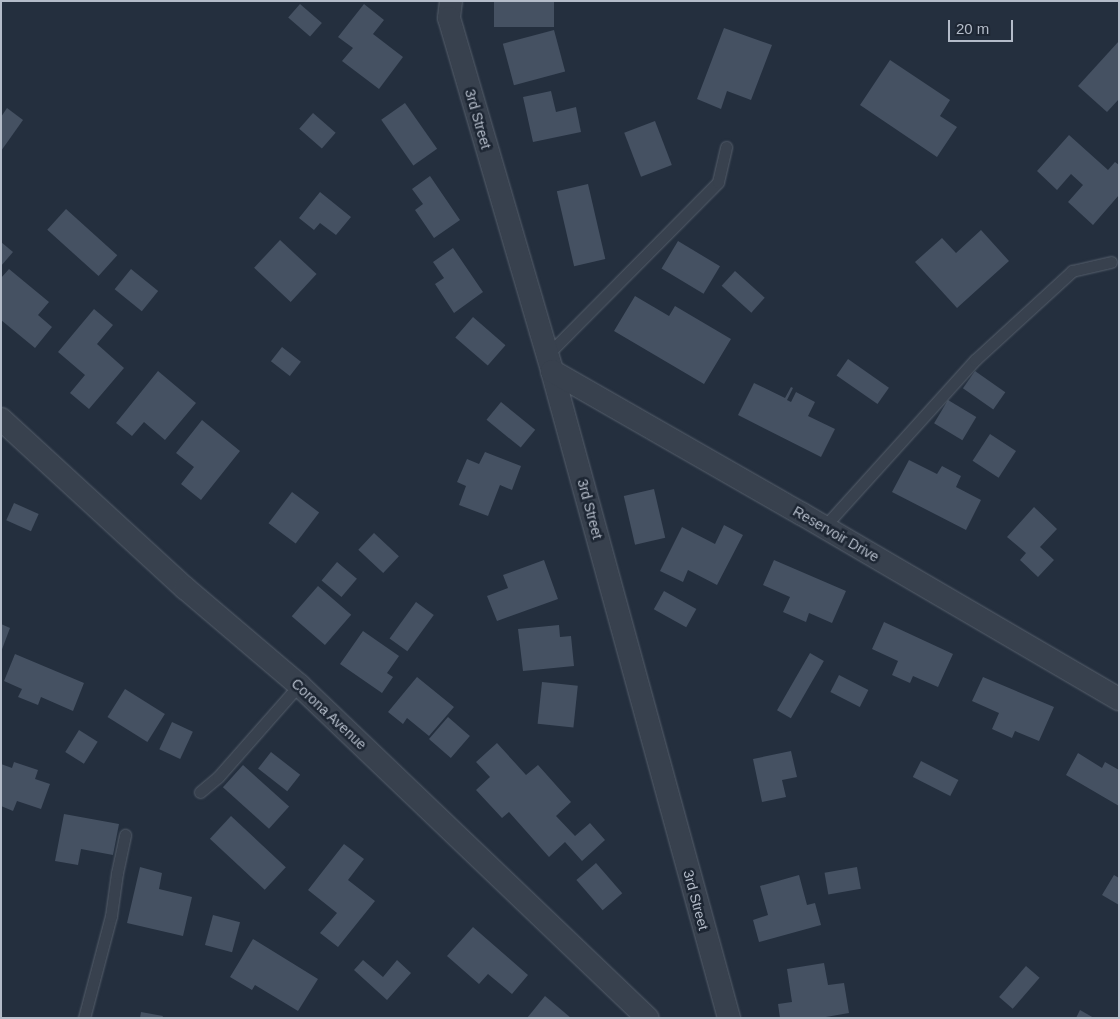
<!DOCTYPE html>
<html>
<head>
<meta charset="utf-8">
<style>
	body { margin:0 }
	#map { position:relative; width:1120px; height:1019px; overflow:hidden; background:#242f3e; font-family:Helvetica,sans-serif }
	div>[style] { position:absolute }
	.building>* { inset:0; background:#455162; transform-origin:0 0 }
	.roads { filter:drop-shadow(0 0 1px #565f6c) drop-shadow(0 0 1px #565f6c) }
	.service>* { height:11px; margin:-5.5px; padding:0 5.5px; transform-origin:5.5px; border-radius:5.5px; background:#38414e }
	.minor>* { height:22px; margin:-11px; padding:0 11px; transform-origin:11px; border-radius:11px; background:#38414e }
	span { translate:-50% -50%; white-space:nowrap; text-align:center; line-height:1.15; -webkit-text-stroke:5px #1d2633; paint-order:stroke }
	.street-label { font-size:14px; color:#b4bcc9 }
	.frame { position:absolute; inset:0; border:2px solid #b4bcc9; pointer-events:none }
	.scale { position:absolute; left:948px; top:20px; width:65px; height:22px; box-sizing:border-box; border:2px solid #b4bcc9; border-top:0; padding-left:6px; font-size:15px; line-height:18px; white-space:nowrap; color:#b4bcc9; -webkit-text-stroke:4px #1d2633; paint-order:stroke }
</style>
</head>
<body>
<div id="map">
	<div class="building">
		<div style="left:494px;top:1px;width:60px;height:26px"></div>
		<div style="left:300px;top:4px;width:29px;height:18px;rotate:41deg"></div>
		<div style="clip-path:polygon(364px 4px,384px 20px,373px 34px,403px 57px,379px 89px,342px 61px,353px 48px,338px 37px)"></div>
		<div style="clip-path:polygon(724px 28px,772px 45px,751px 100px,727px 91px,721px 109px,697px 99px)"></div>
		<div style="left:554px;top:30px;width:43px;height:53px;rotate:75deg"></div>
		<div style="clip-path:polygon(1119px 41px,1119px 99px,1107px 112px,1078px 86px)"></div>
		<div style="clip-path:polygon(890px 60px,950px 100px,940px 116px,957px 127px,937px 157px,860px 105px)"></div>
		<div style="clip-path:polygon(551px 91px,556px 112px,576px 107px,581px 132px,533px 142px,523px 97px)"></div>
		<div style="left:405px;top:103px;width:56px;height:29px;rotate:55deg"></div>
		<div style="clip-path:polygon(7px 108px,23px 120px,1px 151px,1px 117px)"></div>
		<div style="left:313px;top:113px;width:30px;height:21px;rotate:41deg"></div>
		<div style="left:655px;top:121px;width:47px;height:33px;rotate:69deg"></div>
		<div style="clip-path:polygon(1069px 135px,1108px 170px,1115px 162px,1119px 165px,1119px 195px,1093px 225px,1068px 202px,1083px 185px,1071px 174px,1057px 190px,1037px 171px)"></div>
		<div style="clip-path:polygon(430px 176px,460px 220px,434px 238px,415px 210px,423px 204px,412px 189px)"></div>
		<div style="left:588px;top:184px;width:77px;height:32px;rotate:77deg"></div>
		<div style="clip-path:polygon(320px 192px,351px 217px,336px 235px,320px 223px,314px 230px,299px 218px)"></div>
		<div style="left:66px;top:209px;width:69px;height:28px;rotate:42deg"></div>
		<div style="clip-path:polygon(981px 230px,1009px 261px,957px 308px,915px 262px,942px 238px,956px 253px)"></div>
		<div style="left:280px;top:240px;width:50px;height:38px;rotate:43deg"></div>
		<div style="left:678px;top:241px;width:49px;height:32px;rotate:31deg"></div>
		<div style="clip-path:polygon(1px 242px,13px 252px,1px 266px)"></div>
		<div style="clip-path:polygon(453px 248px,483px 292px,454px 313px,435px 284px,444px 278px,433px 262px)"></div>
		<div style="clip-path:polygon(9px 269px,49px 302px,38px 315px,52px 327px,35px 348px,1px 320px,1px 278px)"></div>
		<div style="left:131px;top:269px;width:35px;height:26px;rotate:39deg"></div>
		<div style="left:735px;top:271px;width:40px;height:20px;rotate:42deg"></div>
		<div style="clip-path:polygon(635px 296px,669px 316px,675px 306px,731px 339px,704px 384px,614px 331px)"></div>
		<div style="clip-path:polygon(94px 309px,113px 325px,97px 344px,124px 368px,89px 409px,70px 393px,85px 375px,58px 352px)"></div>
		<div style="left:473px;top:317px;width:43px;height:27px;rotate:41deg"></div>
		<div style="left:282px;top:347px;width:24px;height:18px;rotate:38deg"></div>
		<div style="left:848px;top:359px;width:50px;height:20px;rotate:35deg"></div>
		<div style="clip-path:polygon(158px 371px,196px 403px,165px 440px,144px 422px,132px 436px,116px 423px)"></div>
		<div style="left:975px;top:371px;width:37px;height:21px;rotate:35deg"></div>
		<div style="clip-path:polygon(754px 383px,785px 398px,791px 387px,793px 388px,787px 400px,791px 402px,796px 392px,815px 402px,808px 416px,835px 429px,821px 457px,738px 415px)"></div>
		<div style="left:948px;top:400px;width:33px;height:27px;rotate:31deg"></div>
		<div style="left:501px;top:402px;width:44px;height:23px;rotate:39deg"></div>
		<div style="clip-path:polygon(202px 420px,240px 451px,201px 500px,181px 484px,194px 467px,176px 453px)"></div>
		<div style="left:990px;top:434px;width:31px;height:32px;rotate:33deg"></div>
		<div style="clip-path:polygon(485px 452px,521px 466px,512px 490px,500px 485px,488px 516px,459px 505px,466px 486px,457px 482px,467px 459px,479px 464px)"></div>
		<div style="clip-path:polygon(909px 460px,937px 474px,942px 466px,961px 476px,956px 487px,981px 500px,966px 530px,892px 492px)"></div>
		<div style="left:654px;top:489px;width:50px;height:31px;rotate:77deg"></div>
		<div style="left:292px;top:492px;width:34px;height:39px;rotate:37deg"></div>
		<div style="left:14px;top:503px;width:27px;height:19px;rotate:24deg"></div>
		<div style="clip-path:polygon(1034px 507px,1057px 529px,1040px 547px,1054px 560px,1038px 577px,1020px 560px,1026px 553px,1007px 537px)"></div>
		<div style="clip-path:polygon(724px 525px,743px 535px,717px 585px,688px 570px,683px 582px,660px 571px,682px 527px,715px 544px)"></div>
		<div style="left:374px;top:533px;width:34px;height:23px;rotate:43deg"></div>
		<div style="clip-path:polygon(544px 560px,558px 599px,497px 621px,487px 596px,508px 588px,503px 575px)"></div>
		<div style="clip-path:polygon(774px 560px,846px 591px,832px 623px,809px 613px,806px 622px,783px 612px,790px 597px,763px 585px)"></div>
		<div style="left:337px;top:562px;width:26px;height:24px;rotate:40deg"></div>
		<div style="left:318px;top:586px;width:44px;height:40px;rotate:41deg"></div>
		<div style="left:664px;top:591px;width:37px;height:21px;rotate:29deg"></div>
		<div style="left:416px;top:602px;width:22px;height:45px;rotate:36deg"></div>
		<div style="clip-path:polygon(884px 622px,953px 654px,938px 687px,913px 676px,910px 683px,892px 675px,898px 661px,872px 649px)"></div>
		<div style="clip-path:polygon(1px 624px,10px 628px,1px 652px)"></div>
		<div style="clip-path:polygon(559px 625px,560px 637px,571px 636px,574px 666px,523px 671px,518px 629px)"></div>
		<div style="clip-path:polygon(363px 631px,399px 656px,387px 673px,393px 677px,382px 693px,340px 664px)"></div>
		<div style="left:810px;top:653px;width:16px;height:66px;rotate:30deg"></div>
		<div style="clip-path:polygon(15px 654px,84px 683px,73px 711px,41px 697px,38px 705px,18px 697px,22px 689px,4px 681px)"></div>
		<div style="left:839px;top:675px;width:33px;height:19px;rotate:27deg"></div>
		<div style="clip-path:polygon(417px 677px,454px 707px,429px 736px,407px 718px,403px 724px,388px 712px)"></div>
		<div style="clip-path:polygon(983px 677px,1054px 707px,1039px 741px,1015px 731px,1012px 738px,992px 729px,999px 713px,972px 701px)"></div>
		<div style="left:542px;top:682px;width:36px;height:42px;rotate:6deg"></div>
		<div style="left:125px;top:689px;width:47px;height:33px;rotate:32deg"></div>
		<div style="left:448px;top:717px;width:29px;height:29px;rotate:41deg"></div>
		<div style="left:172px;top:722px;width:23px;height:30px;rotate:25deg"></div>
		<div style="left:79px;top:730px;width:22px;height:26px;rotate:32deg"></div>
		<div style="clip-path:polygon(497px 743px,526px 775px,538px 765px,571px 802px,556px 816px,575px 836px,590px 823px,605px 840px,582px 861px,565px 842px,549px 857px,509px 812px,502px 818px,476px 790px,490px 777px,476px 762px)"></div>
		<div style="clip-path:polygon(791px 751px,797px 777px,782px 780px,786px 797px,762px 802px,753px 759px)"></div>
		<div style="left:271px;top:752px;width:37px;height:21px;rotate:38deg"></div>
		<div style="clip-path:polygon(1078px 753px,1102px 768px,1105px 762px,1119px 770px,1119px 806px,1066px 775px)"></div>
		<div style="left:921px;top:761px;width:42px;height:18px;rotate:27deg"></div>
		<div style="clip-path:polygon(14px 762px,38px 770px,35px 779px,50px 784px,41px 809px,17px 801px,13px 811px,1px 806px,1px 764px,12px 768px)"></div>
		<div style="left:243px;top:765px;width:62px;height:30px;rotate:42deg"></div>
		<div style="clip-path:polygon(64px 814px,119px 824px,113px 855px,81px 849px,78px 865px,55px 861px)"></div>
		<div style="left:231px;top:816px;width:75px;height:31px;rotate:43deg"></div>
		<div style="clip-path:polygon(344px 844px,364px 859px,348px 880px,375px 901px,338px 947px,320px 933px,337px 913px,308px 890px)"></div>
		<div style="left:596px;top:863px;width:40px;height:26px;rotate:49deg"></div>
		<div style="clip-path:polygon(140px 867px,162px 873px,159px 889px,192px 897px,183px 936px,127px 923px)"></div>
		<div style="left:857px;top:867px;width:22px;height:33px;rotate:80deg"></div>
		<div style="clip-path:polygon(799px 875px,807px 905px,815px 903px,821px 925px,759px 942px,753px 920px,768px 915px,760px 886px)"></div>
		<div style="clip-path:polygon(1114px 875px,1119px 878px,1119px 905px,1102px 895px)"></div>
		<div style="left:213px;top:915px;width:28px;height:31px;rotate:15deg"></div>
		<div style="clip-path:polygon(473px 927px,528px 975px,512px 994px,488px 974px,479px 984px,447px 956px)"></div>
		<div style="clip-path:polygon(253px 939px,318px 979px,298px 1011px,255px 985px,252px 990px,230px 977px)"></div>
		<div style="clip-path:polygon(363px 960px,383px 977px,397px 960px,411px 973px,387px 1000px,354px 970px)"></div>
		<div style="clip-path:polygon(824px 963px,828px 985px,844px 983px,849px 1013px,820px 1018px,780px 1018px,778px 1004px,792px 1002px,787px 969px)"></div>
		<div style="left:1026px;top:966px;width:18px;height:41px;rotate:41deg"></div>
		<div style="clip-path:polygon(545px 996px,571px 1018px,527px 1018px)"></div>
		<div style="clip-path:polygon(1080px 1010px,1094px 1018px,1076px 1018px)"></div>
		<div style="clip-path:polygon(141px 1012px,163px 1016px,162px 1018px,140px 1018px)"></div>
	</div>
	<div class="roads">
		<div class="service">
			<div style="left:547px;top:355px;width:243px;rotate:-45.3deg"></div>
			<div style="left:718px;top:182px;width:36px;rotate:-77deg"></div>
			<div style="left:824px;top:527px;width:225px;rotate:-47.9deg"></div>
			<div style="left:975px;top:360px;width:132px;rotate:-42.5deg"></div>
			<div style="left:1072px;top:271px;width:40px;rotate:-13deg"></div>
			<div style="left:200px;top:792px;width:23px;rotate:-40deg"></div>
			<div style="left:218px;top:777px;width:123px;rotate:-48.6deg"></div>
			<div style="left:84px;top:1018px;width:106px;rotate:-75.2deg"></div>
			<div style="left:111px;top:916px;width:43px;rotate:-82.1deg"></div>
			<div style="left:117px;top:873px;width:39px;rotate:-78deg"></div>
		</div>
		<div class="minor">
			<div style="left:451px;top:1px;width:17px;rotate:97deg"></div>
			<div style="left:449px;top:18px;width:368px;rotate:73.7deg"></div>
			<div style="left:552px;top:371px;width:671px;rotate:74.7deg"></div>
			<div style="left:552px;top:371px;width:288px;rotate:29.8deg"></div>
			<div style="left:802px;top:514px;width:367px;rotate:30.3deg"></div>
			<div style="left:1px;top:419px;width:250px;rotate:42.6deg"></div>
			<div style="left:185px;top:588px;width:150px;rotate:40.4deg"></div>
			<div style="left:299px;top:685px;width:482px;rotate:43.7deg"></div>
		</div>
	</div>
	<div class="street-label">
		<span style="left:478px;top:119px;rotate:74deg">3rd Street</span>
		<span style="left:590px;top:509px;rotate:75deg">3rd Street</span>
		<span style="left:836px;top:534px;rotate:30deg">Reservoir Drive</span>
		<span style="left:329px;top:714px;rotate:43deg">Corona Avenue</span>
		<span style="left:696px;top:900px;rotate:75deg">3rd Street</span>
	</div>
	<div class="frame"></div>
	<div class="scale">20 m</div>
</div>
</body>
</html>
